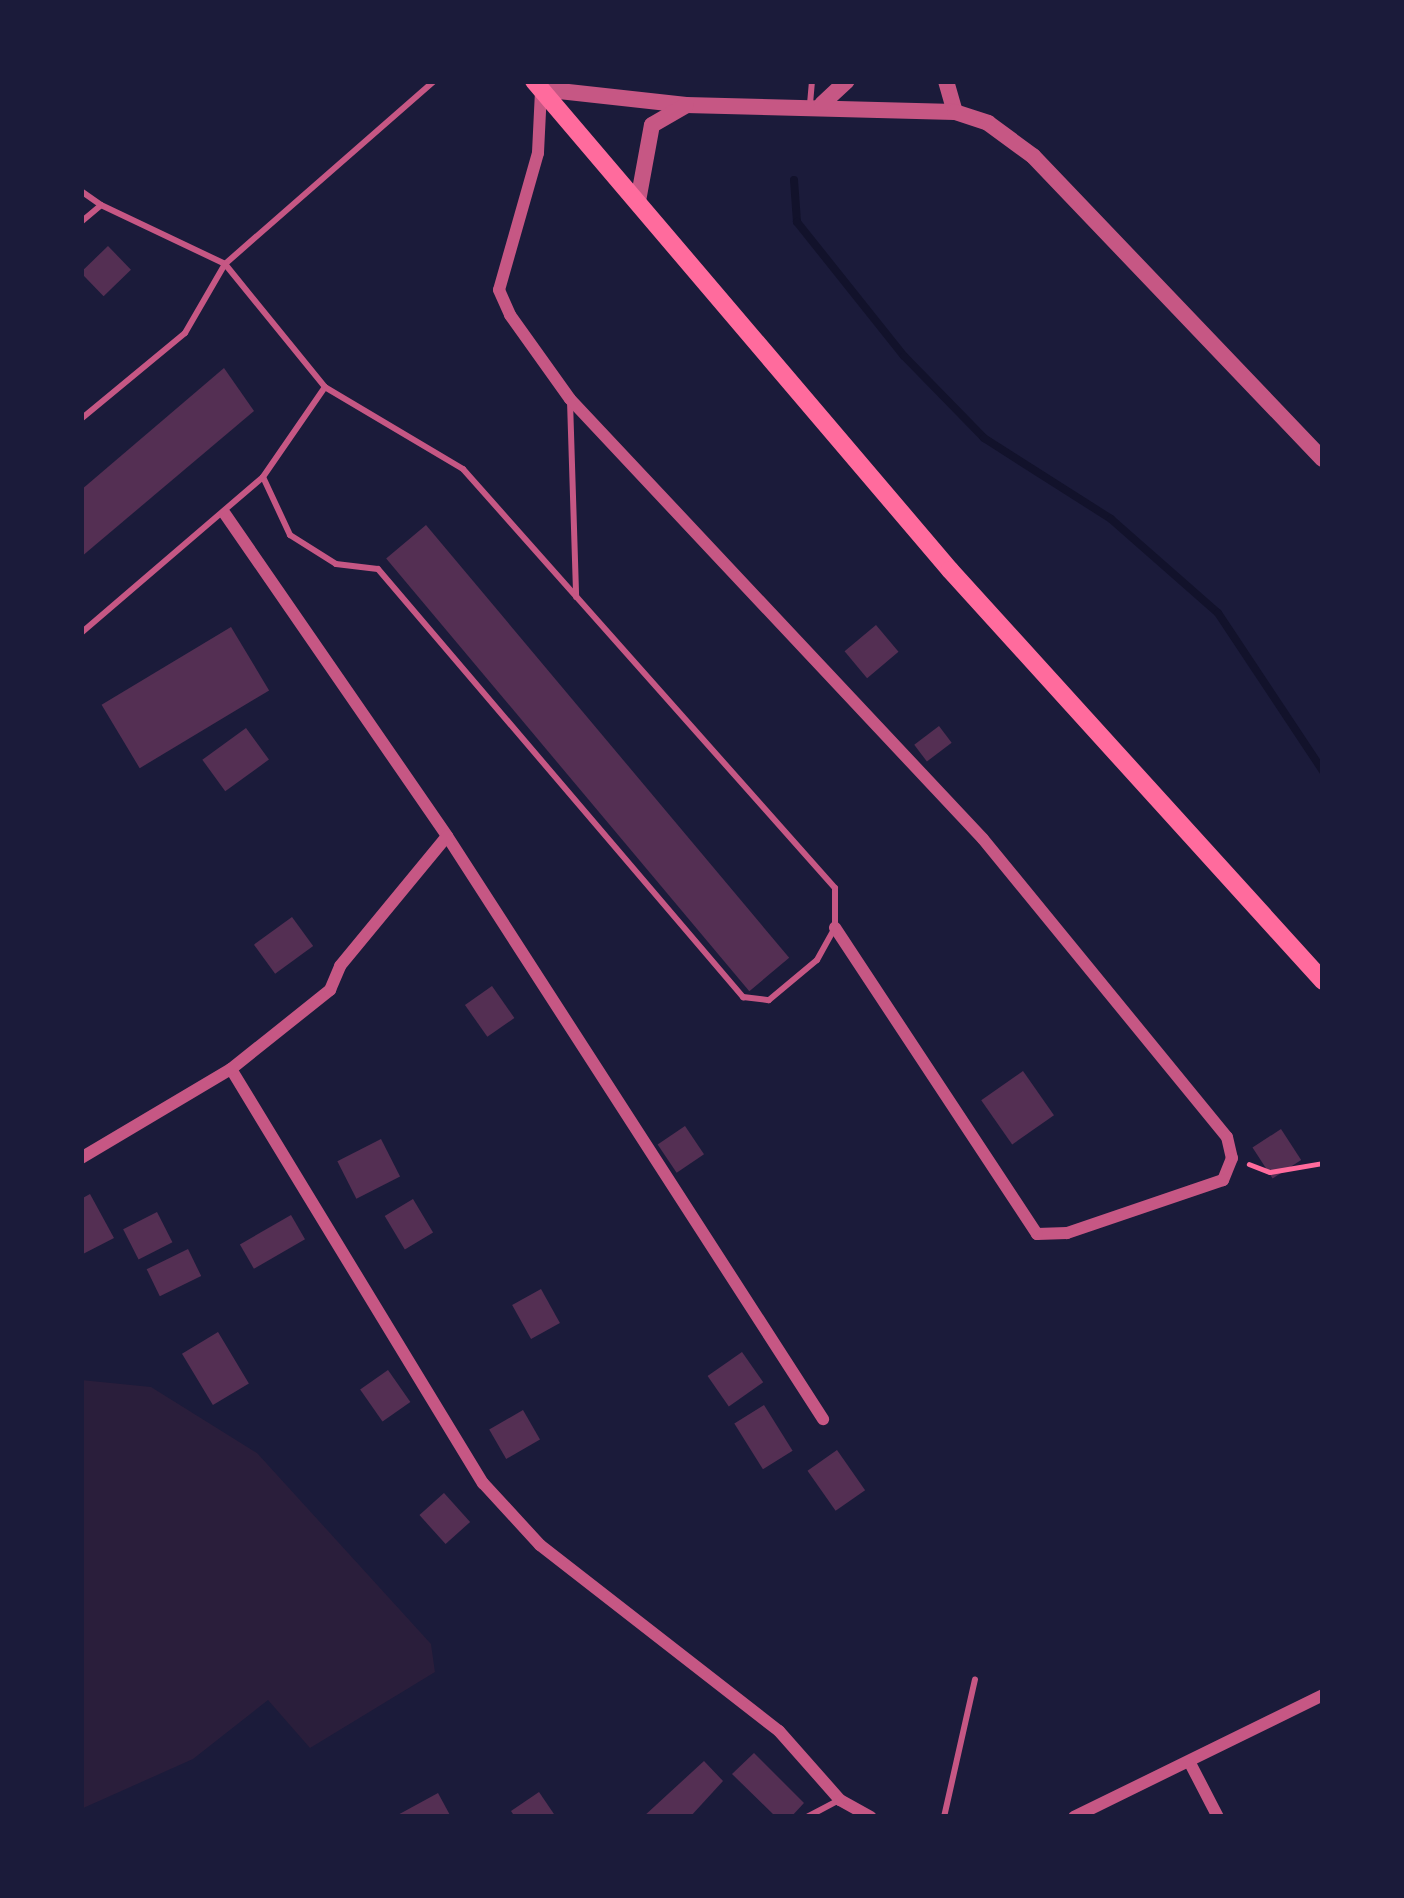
<!DOCTYPE html>
<html>
<head>
<meta charset="utf-8">
<style>
	body { margin:0 }
	#map { position:relative; width:1404px; height:1898px; overflow:hidden; background:#1b1b3a; font-family:Rubik,sans-serif }
	div>[style] { position:absolute }
	.green>* { inset:0; background:#2a1e3b }
	.stream>* { height:8px; margin:-4px; padding:0 4px; transform-origin:4px; border-radius:4px; background:#12122b }
	.building>* { inset:0; background:#542f53; transform-origin:0 0 }
	.path>* { height:4.5px; margin:-2.25px; padding:0 2.25px; transform-origin:2.25px; border-radius:2.25px; background:#ff6b9d }
	.service>* { height:6px; margin:-3px; padding:0 3px; transform-origin:3px; border-radius:3px; background:#c65784 }
	.minor>* { height:12px; margin:-6px; padding:0 6px; transform-origin:6px; border-radius:6px; background:#c65784 }
	.tertiary>* { height:16px; margin:-8px; padding:0 8px; transform-origin:8px; border-radius:8px; background:#c65784 }
	.secondary>* { height:18px; margin:-9px; padding:0 9px; transform-origin:9px; border-radius:9px; background:#ff6b9d }
	span { translate:-50% -50%; white-space:nowrap; text-align:center; line-height:1.15; -webkit-text-stroke:9px #1b1b3a; paint-order:stroke }
	.frame { position:absolute; inset:0; border:84px solid #1b1b3a; pointer-events:none }
</style>
</head>
<body>
<div id="map">
	<div class="green">
		<div style="clip-path:polygon(81px 1380px,151px 1387px,257px 1453px,431px 1644px,435px 1672px,310px 1748px,268px 1700px,193px 1759px,81px 1809px)"></div>
	</div>
	<div class="stream">
		<div style="left:794px;top:180px;width:42px;rotate:85.9deg"></div>
		<div style="left:797px;top:222px;width:171px;rotate:51.4deg"></div>
		<div style="left:904px;top:356px;width:115px;rotate:45.7deg"></div>
		<div style="left:984px;top:438px;width:151px;rotate:32.5deg"></div>
		<div style="left:1111px;top:519px;width:142px;rotate:41.3deg"></div>
		<div style="left:1218px;top:613px;width:190px;rotate:56.4deg"></div>
	</div>
	<div class="building">
		<div style="left:108px;top:246px;width:33px;height:38px;rotate:46deg"></div>
		<div style="clip-path:polygon(224px 368px,254px 411px,81px 557px,81px 490px)"></div>
		<div style="left:426px;top:525px;width:565px;height:52px;rotate:50deg"></div>
		<div style="left:876px;top:625px;width:35px;height:41px;rotate:50deg"></div>
		<div style="left:231px;top:627px;width:74px;height:151px;rotate:59deg"></div>
		<div style="left:939px;top:726px;width:21px;height:31px;rotate:53deg"></div>
		<div style="left:246px;top:728px;width:39px;height:54px;rotate:54deg"></div>
		<div style="left:292px;top:917px;width:36px;height:47px;rotate:54deg"></div>
		<div style="left:492px;top:986px;width:39px;height:33px;rotate:55deg"></div>
		<div style="left:1023px;top:1071px;width:54px;height:51px;rotate:55deg"></div>
		<div style="left:685px;top:1126px;width:34px;height:33px;rotate:56deg"></div>
		<div style="left:1281px;top:1129px;width:37px;height:34px;rotate:57deg"></div>
		<div style="left:381px;top:1139px;width:42px;height:49px;rotate:63deg"></div>
		<div style="clip-path:polygon(90px 1194px,114px 1238px,81px 1255px,81px 1199px)"></div>
		<div style="left:413px;top:1199px;width:39px;height:33px;rotate:59deg"></div>
		<div style="left:157px;top:1212px;width:34px;height:38px;rotate:63deg"></div>
		<div style="left:291px;top:1215px;width:28px;height:59px;rotate:60deg"></div>
		<div style="left:188px;top:1249px;width:30px;height:46px;rotate:64deg"></div>
		<div style="left:541px;top:1289px;width:39px;height:33px;rotate:61deg"></div>
		<div style="left:218px;top:1332px;width:60px;height:42px;rotate:59deg"></div>
		<div style="left:742px;top:1352px;width:37px;height:42px;rotate:55deg"></div>
		<div style="left:388px;top:1370px;width:39px;height:34px;rotate:55deg"></div>
		<div style="left:764px;top:1405px;width:54px;height:35px;rotate:58deg"></div>
		<div style="left:523px;top:1410px;width:34px;height:39px;rotate:60deg"></div>
		<div style="left:837px;top:1450px;width:49px;height:36px;rotate:55deg"></div>
		<div style="left:444px;top:1493px;width:39px;height:33px;rotate:48deg"></div>
		<div style="clip-path:polygon(754px 1753px,804px 1803px,791px 1817px,776px 1817px,732px 1774px)"></div>
		<div style="clip-path:polygon(704px 1761px,723px 1781px,690px 1817px,643px 1817px)"></div>
		<div style="clip-path:polygon(539px 1792px,556px 1817px,515px 1817px,511px 1811px)"></div>
		<div style="clip-path:polygon(438px 1793px,451px 1817px,394px 1817px)"></div>
	</div>
	<div class="path">
		<div style="left:1249px;top:1164px;width:22px;rotate:21deg"></div>
		<div style="left:1270px;top:1172px;width:54px;rotate:-9.6deg"></div>
	</div>
	<div class="service">
		<div style="left:810px;top:104px;width:23px;rotate:-85deg"></div>
		<div style="left:81px;top:191px;width:24px;rotate:35deg"></div>
		<div style="left:81px;top:222px;width:26px;rotate:-40deg"></div>
		<div style="left:101px;top:205px;width:137px;rotate:25.4deg"></div>
		<div style="left:225px;top:264px;width:278px;rotate:-41.2deg"></div>
		<div style="left:570px;top:401px;width:196px;rotate:88.2deg"></div>
		<div style="left:81px;top:419px;width:135px;rotate:-39.6deg"></div>
		<div style="left:185px;top:333px;width:80px;rotate:-59.9deg"></div>
		<div style="left:225px;top:264px;width:159px;rotate:50.9deg"></div>
		<div style="left:325px;top:387px;width:109px;rotate:124.6deg"></div>
		<div style="left:263px;top:477px;width:240px;rotate:139.4deg"></div>
		<div style="left:263px;top:477px;width:64px;rotate:65deg"></div>
		<div style="left:290px;top:535px;width:54px;rotate:32.2deg"></div>
		<div style="left:336px;top:564px;width:42px;rotate:6.8deg"></div>
		<div style="left:378px;top:569px;width:563px;rotate:49.54deg"></div>
		<div style="left:743px;top:997px;width:26px;rotate:7deg"></div>
		<div style="left:769px;top:1000px;width:62px;rotate:-39.8deg"></div>
		<div style="left:817px;top:960px;width:37px;rotate:-61deg"></div>
		<div style="left:835px;top:928px;width:40px;rotate:-90deg"></div>
		<div style="left:835px;top:888px;width:560px;rotate:-131.6deg"></div>
		<div style="left:463px;top:469px;width:161px;rotate:-149.3deg"></div>
		<div style="left:807px;top:1817px;width:34px;rotate:-28deg"></div>
		<div style="left:944px;top:1817px;width:141px;rotate:-77.3deg"></div>
	</div>
	<div class="minor">
		<div style="left:541px;top:91px;width:62px;rotate:92.8deg"></div>
		<div style="left:538px;top:153px;width:142px;rotate:105.9deg"></div>
		<div style="left:499px;top:290px;width:27px;rotate:66deg"></div>
		<div style="left:510px;top:315px;width:103px;rotate:54.5deg"></div>
		<div style="left:570px;top:399px;width:603px;rotate:46.81deg"></div>
		<div style="left:983px;top:839px;width:385px;rotate:50.7deg"></div>
		<div style="left:1227px;top:1137px;width:22px;rotate:77deg"></div>
		<div style="left:1232px;top:1158px;width:24px;rotate:112deg"></div>
		<div style="left:1223px;top:1180px;width:165px;rotate:161.2deg"></div>
		<div style="left:1067px;top:1233px;width:30px;rotate:178deg"></div>
		<div style="left:1037px;top:1234px;width:367px;rotate:-123.4deg"></div>
		<div style="left:225px;top:514px;width:391px;rotate:55.4deg"></div>
		<div style="left:447px;top:836px;width:694px;rotate:57.18deg"></div>
		<div style="left:231px;top:1069px;width:485px;rotate:58.7deg"></div>
		<div style="left:483px;top:1483px;width:84px;rotate:47.4deg"></div>
		<div style="left:540px;top:1545px;width:303px;rotate:37.9deg"></div>
		<div style="left:779px;top:1731px;width:92px;rotate:48.5deg"></div>
		<div style="left:840px;top:1800px;width:35px;rotate:29deg"></div>
		<div style="left:81px;top:1158px;width:174px;rotate:-30.7deg"></div>
		<div style="left:231px;top:1069px;width:127px;rotate:-38.6deg"></div>
		<div style="left:330px;top:990px;width:26px;rotate:-67deg"></div>
		<div style="left:340px;top:966px;width:168px;rotate:-50.5deg"></div>
		<div style="left:1190px;top:1763px;width:61px;rotate:62.6deg"></div>
		<div style="left:1074px;top:1817px;width:277px;rotate:-26.1deg"></div>
	</div>
	<div class="tertiary">
		<div style="left:946px;top:81px;width:32px;rotate:74deg"></div>
		<div style="left:541px;top:89px;width:146px;rotate:6.3deg"></div>
		<div style="left:686px;top:105px;width:269px;rotate:1.5deg"></div>
		<div style="left:955px;top:112px;width:35px;rotate:18deg"></div>
		<div style="left:988px;top:123px;width:56px;rotate:36.3deg"></div>
		<div style="left:1033px;top:156px;width:419px;rotate:46.3deg"></div>
		<div style="left:822px;top:104px;width:34px;rotate:-43deg"></div>
		<div style="left:638px;top:201px;width:77px;rotate:-79.6deg"></div>
		<div style="left:652px;top:125px;width:39px;rotate:-30deg"></div>
	</div>
	<div class="secondary">
		<div style="left:534px;top:81px;width:642px;rotate:49.61deg"></div>
		<div style="left:950px;top:570px;width:555px;rotate:47.77deg"></div>
	</div>
	<div class="frame"></div>
</div>
</body>
</html>
